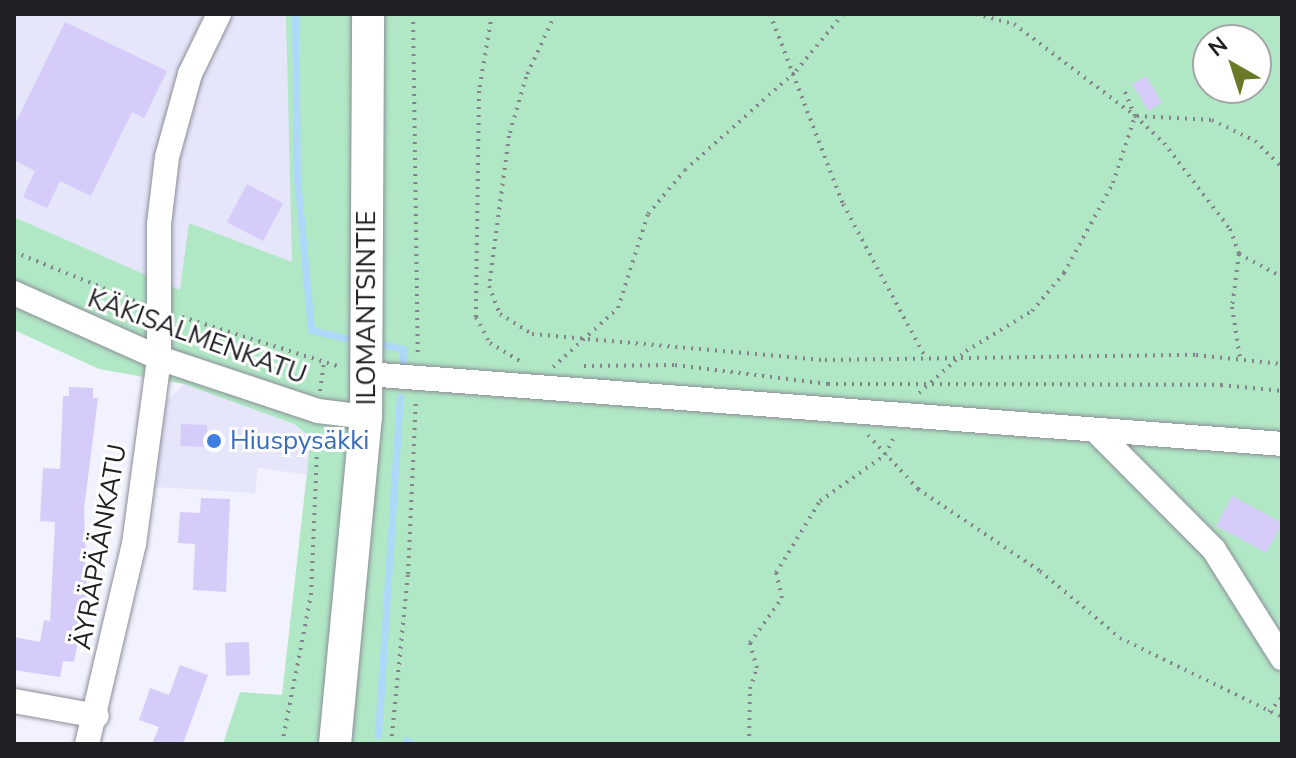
<!DOCTYPE html>
<html>
<head>
<meta charset="utf-8">
<style>
	body { margin:0 }
	#map { position:relative; width:1296px; height:758px; overflow:hidden; background:#f1f2fe; font-family:"Nunito Sans",sans-serif }
	div>[style] { position:absolute }
	.built>* { inset:0; background:#e5e6fa }
	.green>* { inset:0; background:#b0e7c4 }
	.stream>* { height:7px; margin:-3.5px; padding:0 3.5px; transform-origin:3.5px; border-radius:3.5px; background:#add8f9 }
	.building>* { inset:0; background:#d6ccfa; transform-origin:0 0 }
	.path>* { height:4px; margin-top:-2px; transform-origin:0; background:repeating-linear-gradient(90deg,#83838b 0 2px,transparent 0 8px) }
	.roads { filter:drop-shadow(0 0 2px #8c8d98) drop-shadow(0 0 2px #8c8d98) }
	.minor>* { height:24px; margin:-12px; padding:0 12px; transform-origin:12px; border-radius:12px; background:#fff }
	.major>* { height:32px; margin:-16px; padding:0 16px; transform-origin:16px; border-radius:16px; background:#fff }
	.dots>* { width:22px; height:22px; translate:-50% -50%; box-sizing:border-box; border:4px solid #fff; border-radius:50% }
	span { translate:-50% -50%; white-space:nowrap; text-align:center; line-height:1.15; -webkit-text-stroke:6px #fff; paint-order:stroke }
	.street-label { font-size:26px; color:#202024 }
	.shop-label { font-size:26px; color:#366cbe }
	.left { translate:0 -50%; text-align:left }
	.frame { position:absolute; inset:0; border:16px solid #202024; pointer-events:none }
	.north { position:absolute; left:1192px; top:24px; width:80px; height:80px; box-sizing:border-box; background:#fff; border:2px solid #a6a6a7; border-radius:50%; rotate:321deg; font-size:22px; font-weight:700; line-height:32px; text-align:center; color:#202024 }
	.north::after { content:''; display:block; margin:auto; width:28px; height:36px; background:#697a28; clip-path:polygon(50% 0,100% 100%,50% 72%,0 100%) }
</style>
</head>
<body>
<div id="map">
	<div class="built">
		<div style="clip-path:polygon(14px 14px,286px 14px,293px 263px,180px 291px,14px 217px)"></div>
		<div style="clip-path:polygon(184px 384px,294px 424px,312px 437px,310px 475px,258px 468px,255px 493px,155px 487px,164px 404px)"></div>
	</div>
	<div class="green">
		<div style="clip-path:polygon(evenodd,286px 14px,1282px 14px,1282px 744px,223px 744px,240px 692px,282px 695px,311px 437px,294px 424px,184px 384px,99px 369px,14px 330px,14px 217px,180px 290px,189px 223px,292px 262px,286px 14px,1208px 40px,1256px 40px,1256px 88px,1208px 88px,1208px 40px)"></div>
	</div>
	<div class="stream">
		<div style="left:295px;top:14px;width:164px;rotate:89.3deg"></div>
		<div style="left:297px;top:178px;width:153px;rotate:84.7deg"></div>
		<div style="left:311px;top:330px;width:37px;rotate:13deg"></div>
		<div style="left:386px;top:345px;width:17px;rotate:13deg"></div>
		<div style="left:403px;top:349px;width:13px;rotate:90deg"></div>
		<div style="left:378px;top:735px;width:339px;rotate:-86.3deg"></div>
		<div style="left:406px;top:740px;width:7px;rotate:34deg"></div>
	</div>
	<div class="building">
		<div style="clip-path:polygon(65px 22px,167px 71px,144px 118px,132px 112px,91px 196px,60px 181px,47px 208px,23px 197px,35px 171px,14px 160px,14px 126px)"></div>
		<div style="left:1146px;top:76px;width:31px;height:16px;rotate:59deg"></div>
		<div style="left:247px;top:184px;width:41px;height:43px;rotate:28deg"></div>
		<div style="clip-path:polygon(69px 387px,93px 388px,93px 398px,98px 398px,84px 509px,87px 598px,74px 662px,63px 661px,60px 677px,14px 670px,14px 637px,40px 642px,44px 620px,50px 621px,55px 522px,40px 521px,43px 468px,60px 469px,63px 396px,69px 396px)"></div>
		<div style="left:181px;top:424px;width:26px;height:22px;rotate:2deg"></div>
		<div style="left:1232px;top:496px;width:57px;height:34px;rotate:28deg"></div>
		<div style="clip-path:polygon(201px 498px,230px 499px,226px 592px,193px 590px,195px 544px,178px 543px,180px 512px,200px 513px)"></div>
		<div style="left:249px;top:642px;width:33px;height:24px;rotate:88deg"></div>
		<div style="clip-path:polygon(180px 665px,208px 675px,183px 744px,152px 744px,159px 727px,139px 720px,150px 688px,169px 695px)"></div>
	</div>
	<div class="path">
		<div style="left:413px;top:14px;width:342px;rotate:89.2deg"></div>
		<div style="left:492px;top:14px;width:78px;rotate:99.6deg"></div>
		<div style="left:479px;top:91px;width:226px;rotate:90.8deg"></div>
		<div style="left:476px;top:317px;width:30px;rotate:62deg"></div>
		<div style="left:490px;top:343px;width:35px;rotate:31deg"></div>
		<div style="left:555px;top:14px;width:69px;rotate:114.7deg"></div>
		<div style="left:526px;top:77px;width:61px;rotate:106.1deg"></div>
		<div style="left:509px;top:136px;width:151px;rotate:97.6deg"></div>
		<div style="left:489px;top:286px;width:30px;rotate:69deg"></div>
		<div style="left:500px;top:314px;width:38px;rotate:32deg"></div>
		<div style="left:532px;top:334px;width:294px;rotate:5.1deg"></div>
		<div style="left:825px;top:360px;width:371px;rotate:-0.8deg"></div>
		<div style="left:1196px;top:355px;width:86px;rotate:6deg"></div>
		<div style="left:770px;top:14px;width:204px;rotate:69deg"></div>
		<div style="left:843px;top:204px;width:176px;rotate:61.8deg"></div>
		<div style="left:976px;top:14px;width:39px;rotate:15deg"></div>
		<div style="left:1014px;top:24px;width:152px;rotate:37.2deg"></div>
		<div style="left:1135px;top:116px;width:40px;rotate:43deg"></div>
		<div style="left:1164px;top:143px;width:108px;rotate:52.5deg"></div>
		<div style="left:1230px;top:229px;width:27px;rotate:70deg"></div>
		<div style="left:1239px;top:254px;width:49px;rotate:28.1deg"></div>
		<div style="left:1137px;top:116px;width:75px;rotate:3.1deg"></div>
		<div style="left:1212px;top:120px;width:48px;rotate:26deg"></div>
		<div style="left:1255px;top:141px;width:37px;rotate:44deg"></div>
		<div style="left:14px;top:252px;width:131px;rotate:21.9deg"></div>
		<div style="left:1239px;top:254px;width:53px;rotate:97.5deg"></div>
		<div style="left:1232px;top:307px;width:52px;rotate:81.1deg"></div>
		<div style="left:110px;top:312px;width:20px;rotate:-75deg"></div>
		<div style="left:182px;top:317px;width:167px;rotate:17.5deg"></div>
		<div style="left:584px;top:366px;width:91px;rotate:-0.6deg"></div>
		<div style="left:675px;top:365px;width:154px;rotate:7.1deg"></div>
		<div style="left:828px;top:384px;width:393px;rotate:0.1deg"></div>
		<div style="left:1221px;top:385px;width:61px;rotate:5.6deg"></div>
		<div style="left:553px;top:367px;width:88px;rotate:-42.2deg"></div>
		<div style="left:618px;top:308px;width:99px;rotate:-72.3deg"></div>
		<div style="left:648px;top:214px;width:57px;rotate:-49.9deg"></div>
		<div style="left:685px;top:170px;width:149px;rotate:-41.7deg"></div>
		<div style="left:796px;top:71px;width:74px;rotate:-50.5deg"></div>
		<div style="left:320px;top:391px;width:30px;rotate:-82deg"></div>
		<div style="left:919px;top:393px;width:63px;rotate:-41.8deg"></div>
		<div style="left:966px;top:351px;width:77px;rotate:-31.2deg"></div>
		<div style="left:1032px;top:311px;width:50px;rotate:-49.9deg"></div>
		<div style="left:1064px;top:273px;width:102px;rotate:-61.4deg"></div>
		<div style="left:1113px;top:183px;width:71px;rotate:-71.8deg"></div>
		<div style="left:1135px;top:116px;width:30px;rotate:-113deg"></div>
		<div style="left:868px;top:435px;width:74px;rotate:47.2deg"></div>
		<div style="left:918px;top:489px;width:147px;rotate:33.9deg"></div>
		<div style="left:1040px;top:571px;width:104px;rotate:39.9deg"></div>
		<div style="left:1120px;top:638px;width:180px;rotate:26deg"></div>
		<div style="left:1269px;top:712px;width:20px;rotate:-49deg"></div>
		<div style="left:282px;top:744px;width:152px;rotate:-79deg"></div>
		<div style="left:311px;top:595px;width:164px;rotate:-87.6deg"></div>
		<div style="left:391px;top:744px;width:171px;rotate:-84.3deg"></div>
		<div style="left:408px;top:574px;width:174px;rotate:-87.4deg"></div>
		<div style="left:749px;top:744px;width:55px;rotate:-89deg"></div>
		<div style="left:750px;top:689px;width:22px;rotate:-72deg"></div>
		<div style="left:757px;top:668px;width:26px;rotate:-106deg"></div>
		<div style="left:750px;top:643px;width:55px;rotate:-54.6deg"></div>
		<div style="left:782px;top:598px;width:26px;rotate:-103deg"></div>
		<div style="left:776px;top:573px;width:84px;rotate:-58.6deg"></div>
		<div style="left:820px;top:501px;width:80px;rotate:-35.3deg"></div>
		<div style="left:885px;top:455px;width:22px;rotate:-63deg"></div>
	</div>
	<div class="roads">
		<div class="minor">
			<div style="left:14px;top:293px;width:159px;rotate:24.1deg"></div>
			<div style="left:159px;top:358px;width:168px;rotate:18.4deg"></div>
			<div style="left:318px;top:411px;width:48px;rotate:7.1deg"></div>
			<div style="left:367px;top:374px;width:918px;rotate:4.37deg"></div>
			<div style="left:1097px;top:432px;width:166px;rotate:45.2deg"></div>
			<div style="left:1214px;top:550px;width:128px;rotate:57.8deg"></div>
			<div style="left:14px;top:701px;width:84px;rotate:10.2deg"></div>
			<div style="left:87px;top:744px;width:205px;rotate:-76.8deg"></div>
			<div style="left:134px;top:544px;width:188px;rotate:-82.3deg"></div>
			<div style="left:159px;top:358px;width:134px;rotate:-90deg"></div>
			<div style="left:159px;top:224px;width:67px;rotate:-83.2deg"></div>
			<div style="left:167px;top:157px;width:86px;rotate:-74.5deg"></div>
			<div style="left:190px;top:74px;width:67px;rotate:-64.2deg"></div>
		</div>
		<div class="major">
			<div style="left:335px;top:744px;width:328px;rotate:-84.6deg"></div>
			<div style="left:366px;top:417px;width:403px;rotate:-89.7deg"></div>
		</div>
	</div>
	<div class="dots">
		<div style="left:214px;top:441px;background:#3f7fe0"></div>
	</div>
	<div class="street-label">
		<span style="left:367px;top:308px;rotate:-90deg">ILOMANTSINTIE</span>
		<span style="left:197px;top:337px;rotate:20deg">KÄKISALMENKATU</span>
		<span style="left:100px;top:547px;rotate:-80deg">ÄYRÄPÄÄNKATU</span>
	</div>
	<div class="shop-label">
		<span class="left" style="left:230px;top:441px">Hiuspysäkki</span>
	</div>
	<div class="frame"></div>
	<div class="north">N</div>
</div>
</body>
</html>
